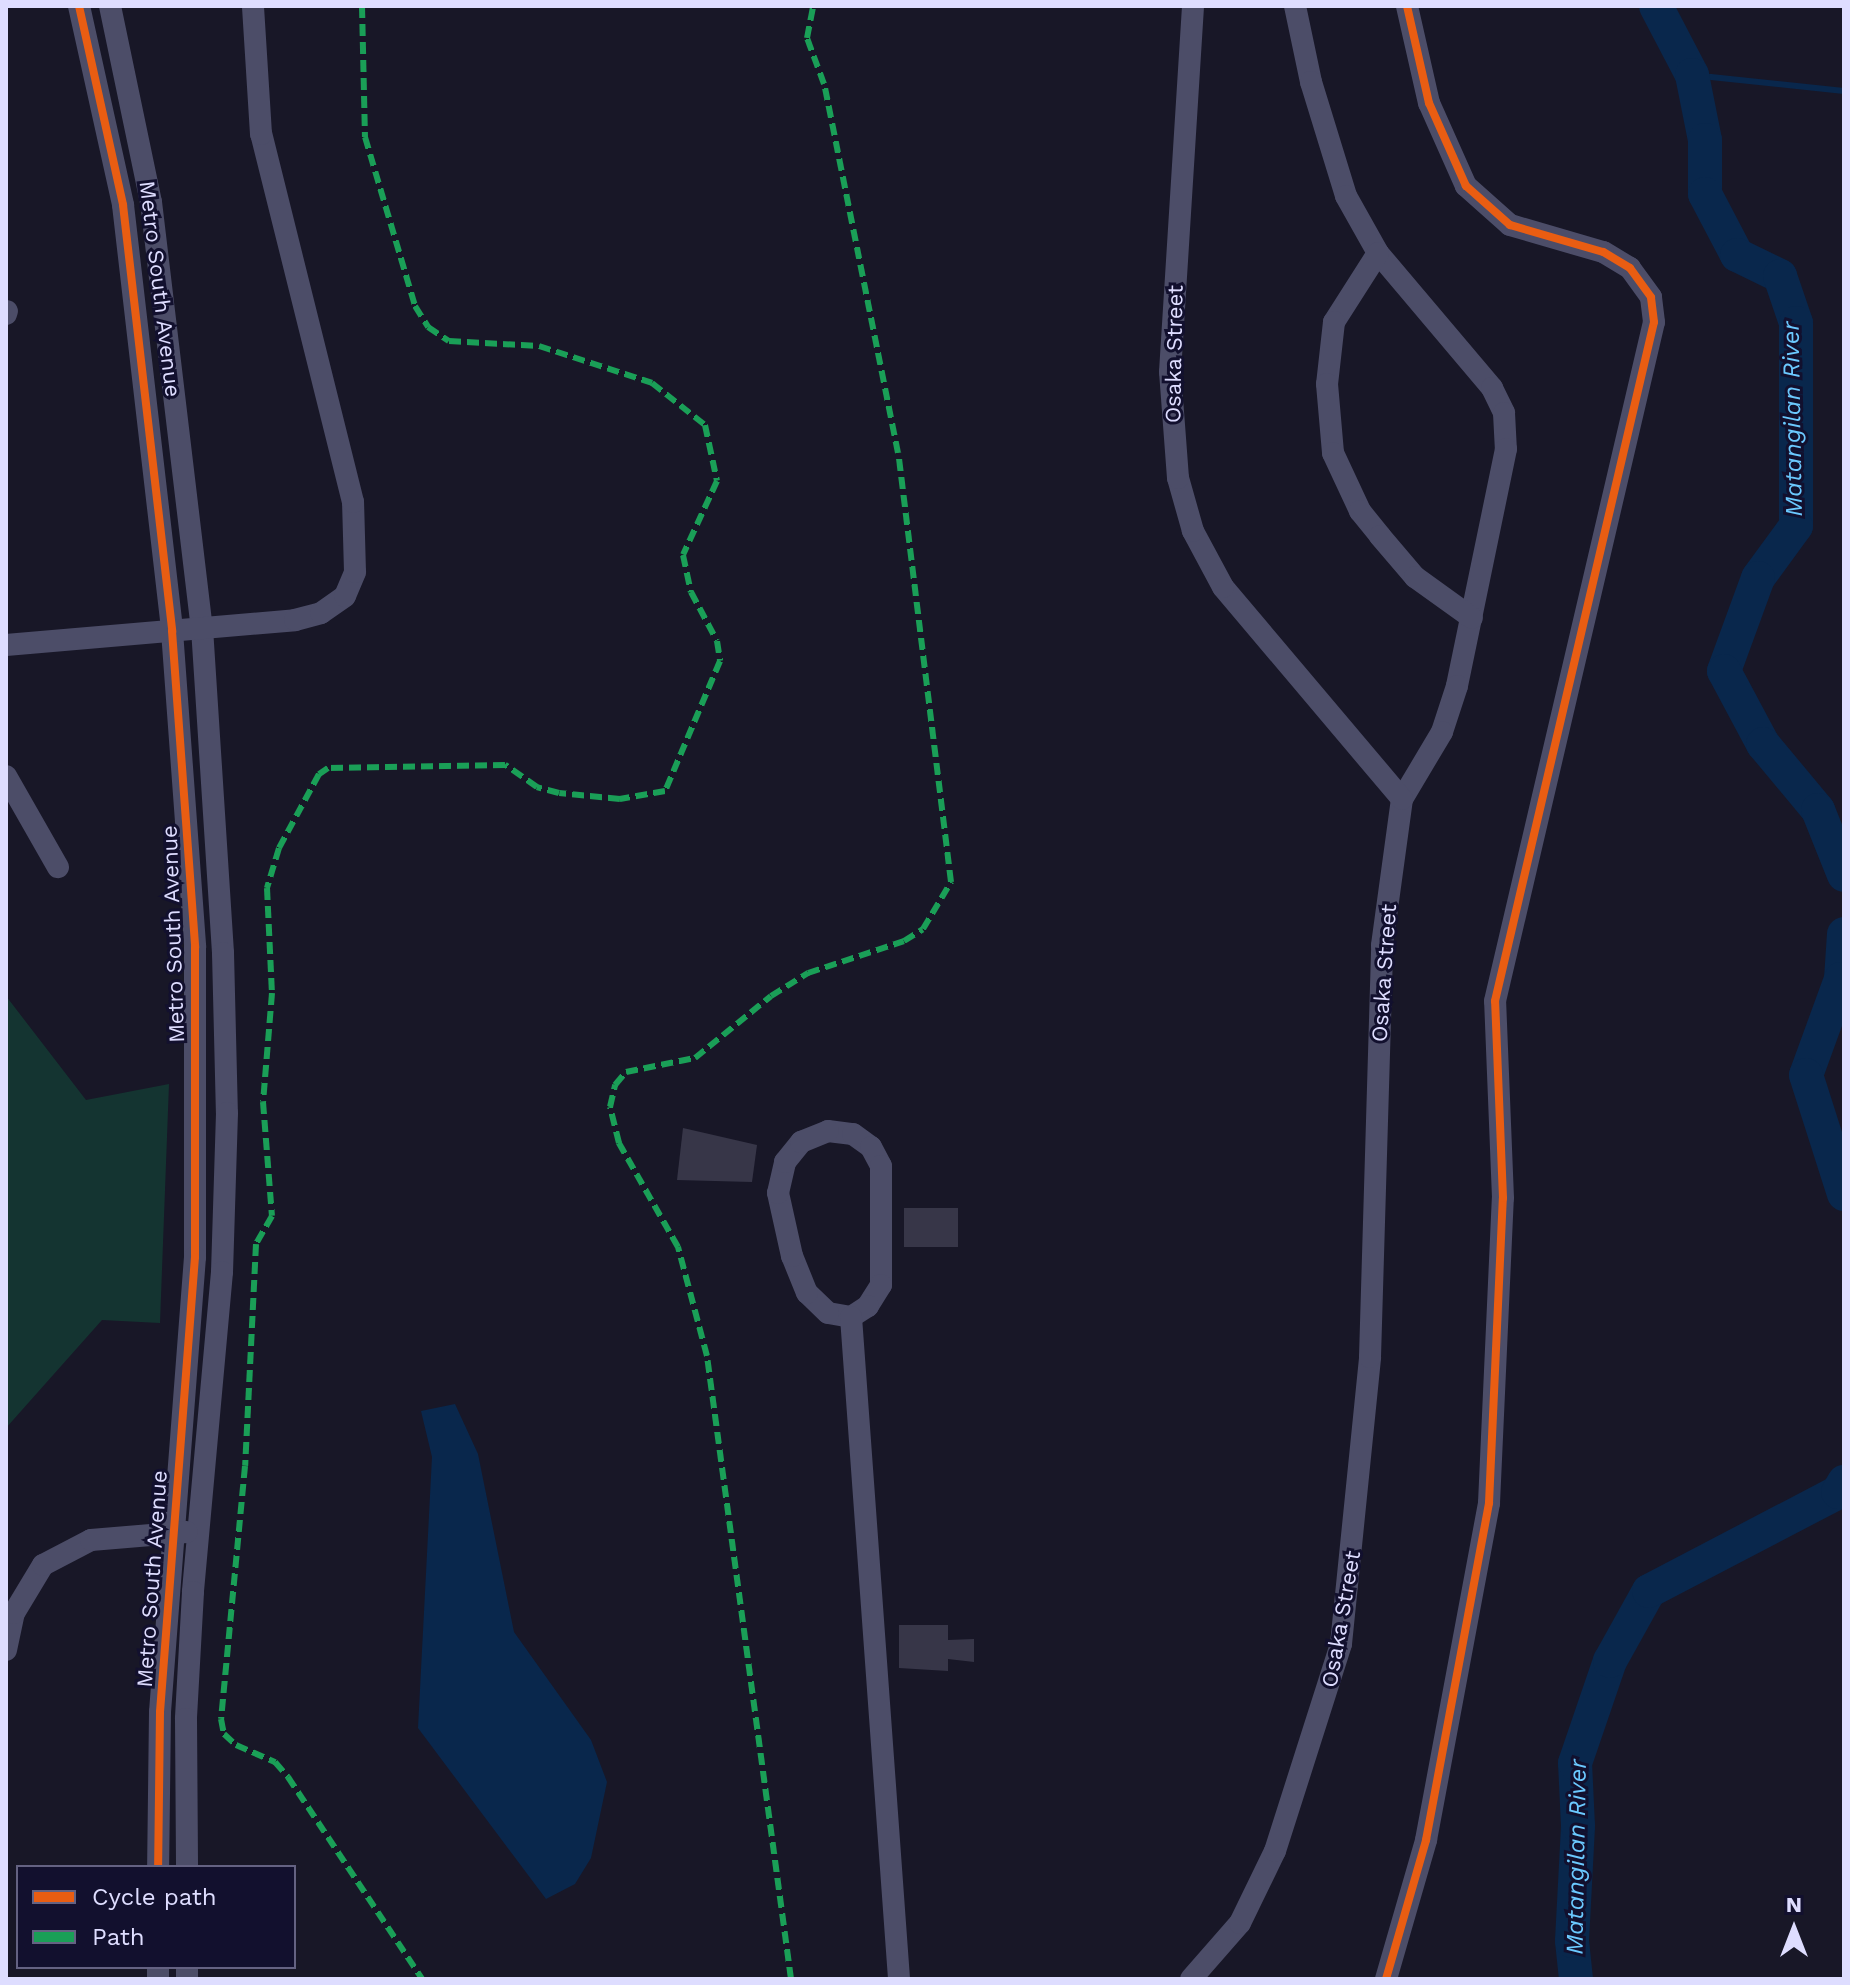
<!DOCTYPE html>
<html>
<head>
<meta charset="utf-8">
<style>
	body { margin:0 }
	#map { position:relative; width:1850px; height:1985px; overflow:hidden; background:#181727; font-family:"Work Sans",sans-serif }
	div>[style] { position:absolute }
	.green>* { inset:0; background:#143431 }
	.water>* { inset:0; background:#09274c }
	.stream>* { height:6px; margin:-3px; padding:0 3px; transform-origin:3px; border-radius:3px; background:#09274c }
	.river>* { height:34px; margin:-17px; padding:0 17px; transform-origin:17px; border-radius:17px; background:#09274c }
	.building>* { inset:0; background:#373648; transform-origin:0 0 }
	.minor>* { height:22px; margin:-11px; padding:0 11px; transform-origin:11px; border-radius:11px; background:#4c4d68 }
	.quiet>* { height:6px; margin-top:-3px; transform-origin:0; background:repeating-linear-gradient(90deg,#1a9f57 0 12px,transparent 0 18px) }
	.cycleway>* { height:8px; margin:-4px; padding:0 4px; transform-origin:4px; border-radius:4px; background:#e95d12 }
	span { translate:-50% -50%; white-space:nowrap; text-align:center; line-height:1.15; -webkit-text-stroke:6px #12102e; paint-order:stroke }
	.street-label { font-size:22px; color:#deddff }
	.water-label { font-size:24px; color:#6bc9ff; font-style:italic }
	.frame { position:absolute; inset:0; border:8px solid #deddff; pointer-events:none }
	.legend { position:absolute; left:16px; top:1865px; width:280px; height:104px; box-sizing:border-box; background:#12102e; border:2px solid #646282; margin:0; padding:10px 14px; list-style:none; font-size:24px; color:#deddff }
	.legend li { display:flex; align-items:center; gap:16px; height:40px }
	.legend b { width:40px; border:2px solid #646282 }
	.north { position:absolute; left:1754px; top:1889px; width:80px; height:80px; -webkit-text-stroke:6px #12102e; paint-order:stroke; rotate:0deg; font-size:22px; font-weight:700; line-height:32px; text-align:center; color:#deddff }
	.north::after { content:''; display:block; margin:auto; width:28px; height:36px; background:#deddff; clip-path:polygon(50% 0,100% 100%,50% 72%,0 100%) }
</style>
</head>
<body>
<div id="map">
	<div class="green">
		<div style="clip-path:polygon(6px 996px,86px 1100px,169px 1084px,160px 1323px,102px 1320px,6px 1428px)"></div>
	</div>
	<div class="water">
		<div style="clip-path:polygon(455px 1404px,478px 1454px,514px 1632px,591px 1740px,607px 1782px,591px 1858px,575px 1884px,546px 1899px,418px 1728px,432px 1457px,421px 1411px)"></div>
	</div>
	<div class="stream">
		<div style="left:1692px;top:75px;width:153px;rotate:6deg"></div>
	</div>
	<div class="river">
		<div style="left:1656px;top:6px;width:78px;rotate:62.4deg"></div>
		<div style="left:1692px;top:75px;width:66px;rotate:78.7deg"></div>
		<div style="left:1705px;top:140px;width:54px;rotate:90deg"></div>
		<div style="left:1705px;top:194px;width:69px;rotate:62.3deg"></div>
		<div style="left:1737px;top:255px;width:48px;rotate:26deg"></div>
		<div style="left:1780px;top:276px;width:50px;rotate:71.2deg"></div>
		<div style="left:1796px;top:323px;width:203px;rotate:90deg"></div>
		<div style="left:1796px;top:526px;width:64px;rotate:126.2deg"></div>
		<div style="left:1758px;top:578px;width:99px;rotate:110.1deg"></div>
		<div style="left:1724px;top:671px;width:83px;rotate:61.9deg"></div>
		<div style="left:1763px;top:744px;width:86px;rotate:50.2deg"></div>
		<div style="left:1818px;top:810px;width:70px;rotate:68.2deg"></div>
		<div style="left:1844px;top:934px;width:45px;rotate:93.8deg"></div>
		<div style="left:1841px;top:979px;width:102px;rotate:110deg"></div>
		<div style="left:1806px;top:1075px;width:125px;rotate:72.3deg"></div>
		<div style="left:1576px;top:1979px;width:38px;rotate:-96deg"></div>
		<div style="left:1572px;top:1941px;width:115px;rotate:-87deg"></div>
		<div style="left:1578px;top:1826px;width:63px;rotate:-92.7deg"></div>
		<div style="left:1575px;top:1763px;width:108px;rotate:-71.1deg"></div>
		<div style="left:1610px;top:1661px;width:80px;rotate:-60.9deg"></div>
		<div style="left:1649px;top:1591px;width:213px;rotate:-27.6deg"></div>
		<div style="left:1838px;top:1492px;width:12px;rotate:-59deg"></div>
	</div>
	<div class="building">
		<div style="clip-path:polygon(683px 1128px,757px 1145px,752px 1182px,677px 1180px)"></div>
		<div style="left:904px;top:1208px;width:54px;height:39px"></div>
		<div style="clip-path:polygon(899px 1625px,948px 1625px,948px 1640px,974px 1639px,974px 1662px,948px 1659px,948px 1671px,899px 1668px)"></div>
	</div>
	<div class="minor">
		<div style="left:79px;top:6px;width:204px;rotate:77.5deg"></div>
		<div style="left:123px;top:205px;width:429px;rotate:83.4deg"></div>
		<div style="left:172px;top:631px;width:317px;rotate:85.8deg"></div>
		<div style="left:195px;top:947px;width:310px;rotate:90deg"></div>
		<div style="left:195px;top:1257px;width:456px;rotate:94.4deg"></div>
		<div style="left:160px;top:1712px;width:155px;rotate:90.7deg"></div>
		<div style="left:110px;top:6px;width:200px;rotate:78.2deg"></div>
		<div style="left:151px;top:202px;width:429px;rotate:83.2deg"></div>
		<div style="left:202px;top:628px;width:326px;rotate:86.3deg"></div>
		<div style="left:223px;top:953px;width:160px;rotate:88.6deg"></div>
		<div style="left:227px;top:1113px;width:159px;rotate:91.8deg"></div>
		<div style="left:222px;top:1272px;width:321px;rotate:95.2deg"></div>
		<div style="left:193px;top:1592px;width:127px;rotate:93.2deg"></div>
		<div style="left:186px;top:1719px;width:148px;rotate:89.6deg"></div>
		<div style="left:1295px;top:6px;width:78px;rotate:78.1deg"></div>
		<div style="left:1311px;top:82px;width:119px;rotate:72.9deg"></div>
		<div style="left:1346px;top:196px;width:65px;rotate:60.7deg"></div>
		<div style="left:1378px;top:253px;width:177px;rotate:49.8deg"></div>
		<div style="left:1492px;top:388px;width:28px;rotate:64deg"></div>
		<div style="left:1504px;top:413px;width:36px;rotate:87deg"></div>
		<div style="left:1506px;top:449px;width:242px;rotate:101.7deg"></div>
		<div style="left:1457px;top:686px;width:48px;rotate:108.1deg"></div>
		<div style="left:1442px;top:732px;width:78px;rotate:120.8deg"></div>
		<div style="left:1378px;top:253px;width:82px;rotate:122.5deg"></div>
		<div style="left:1334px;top:322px;width:62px;rotate:96.4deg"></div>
		<div style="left:1327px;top:384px;width:69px;rotate:85deg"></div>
		<div style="left:1333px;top:453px;width:64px;rotate:65deg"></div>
		<div style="left:1360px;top:511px;width:32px;rotate:51deg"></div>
		<div style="left:1380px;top:536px;width:54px;rotate:49.5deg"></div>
		<div style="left:1415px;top:577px;width:70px;rotate:35.7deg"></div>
		<div style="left:6px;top:314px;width:3px;rotate:-72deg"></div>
		<div style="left:6px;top:645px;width:290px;rotate:-4.9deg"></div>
		<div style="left:295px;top:620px;width:27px;rotate:-15deg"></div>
		<div style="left:321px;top:613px;width:29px;rotate:-35deg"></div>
		<div style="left:345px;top:596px;width:26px;rotate:-67deg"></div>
		<div style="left:355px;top:572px;width:70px;rotate:-91.6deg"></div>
		<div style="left:353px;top:502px;width:379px;rotate:-104deg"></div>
		<div style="left:261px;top:134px;width:128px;rotate:-93.6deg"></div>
		<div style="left:6px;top:776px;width:105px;rotate:60.3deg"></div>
		<div style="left:828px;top:1131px;width:25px;rotate:7deg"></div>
		<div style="left:853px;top:1134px;width:22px;rotate:36deg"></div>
		<div style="left:871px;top:1147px;width:21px;rotate:62deg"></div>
		<div style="left:881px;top:1166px;width:119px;rotate:90deg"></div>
		<div style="left:881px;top:1285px;width:25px;rotate:122deg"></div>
		<div style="left:868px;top:1306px;width:20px;rotate:147deg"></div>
		<div style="left:851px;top:1317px;width:23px;rotate:-170deg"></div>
		<div style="left:828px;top:1313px;width:29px;rotate:-136deg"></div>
		<div style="left:807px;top:1293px;width:40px;rotate:-112deg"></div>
		<div style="left:792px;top:1256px;width:65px;rotate:-102.5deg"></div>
		<div style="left:778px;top:1193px;width:32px;rotate:-77deg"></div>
		<div style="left:785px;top:1162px;width:26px;rotate:-51deg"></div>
		<div style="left:801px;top:1142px;width:29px;rotate:-22deg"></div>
		<div style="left:851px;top:1317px;width:664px;rotate:85.85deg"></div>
		<div style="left:6px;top:1650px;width:38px;rotate:-78deg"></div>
		<div style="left:14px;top:1613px;width:56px;rotate:-58.9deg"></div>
		<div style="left:43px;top:1565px;width:54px;rotate:-27.5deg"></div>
		<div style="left:91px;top:1540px;width:96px;rotate:-4.8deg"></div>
		<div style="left:158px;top:1967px;width:12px;rotate:90deg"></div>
		<div style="left:187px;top:1967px;width:12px;rotate:90deg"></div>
		<div style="left:1191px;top:1979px;width:74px;rotate:-48.8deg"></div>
		<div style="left:1240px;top:1923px;width:80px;rotate:-64.1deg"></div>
		<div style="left:1275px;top:1851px;width:217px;rotate:-72.3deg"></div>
		<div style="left:1341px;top:1644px;width:288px;rotate:-84.2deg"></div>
		<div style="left:1370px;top:1357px;width:412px;rotate:-88.3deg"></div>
		<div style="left:1382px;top:945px;width:147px;rotate:-82.2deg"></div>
		<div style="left:1402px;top:799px;width:277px;rotate:-130.2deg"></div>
		<div style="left:1223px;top:587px;width:64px;rotate:-118.2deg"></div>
		<div style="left:1193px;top:531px;width:55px;rotate:-105.8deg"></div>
		<div style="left:1178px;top:478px;width:106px;rotate:-94.3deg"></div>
		<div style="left:1170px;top:372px;width:367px;rotate:-86.4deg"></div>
		<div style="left:1386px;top:1979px;width:145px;rotate:-73.9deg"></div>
		<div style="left:1426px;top:1840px;width:343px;rotate:-79.4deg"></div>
		<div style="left:1489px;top:1503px;width:305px;rotate:-87.4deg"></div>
		<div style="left:1503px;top:1198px;width:197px;rotate:-92.3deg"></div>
		<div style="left:1495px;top:1001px;width:697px;rotate:-76.82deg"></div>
		<div style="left:1654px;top:322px;width:25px;rotate:-97deg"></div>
		<div style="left:1651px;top:297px;width:36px;rotate:-126deg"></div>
		<div style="left:1630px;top:268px;width:31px;rotate:-149deg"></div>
		<div style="left:1603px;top:252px;width:97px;rotate:-163.8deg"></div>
		<div style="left:1510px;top:225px;width:59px;rotate:-138.4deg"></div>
		<div style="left:1466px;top:186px;width:91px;rotate:-114deg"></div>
		<div style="left:1429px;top:103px;width:99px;rotate:-102.8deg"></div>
	</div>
	<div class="quiet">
		<div style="left:362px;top:6px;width:131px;rotate:88.7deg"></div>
		<div style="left:365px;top:137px;width:176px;rotate:73.5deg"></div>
		<div style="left:415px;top:306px;width:25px;rotate:58deg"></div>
		<div style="left:428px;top:327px;width:25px;rotate:34deg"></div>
		<div style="left:449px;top:341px;width:90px;rotate:3.2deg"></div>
		<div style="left:539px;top:346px;width:119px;rotate:18.1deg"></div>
		<div style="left:652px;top:383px;width:68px;rotate:38.4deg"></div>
		<div style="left:705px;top:425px;width:57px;rotate:77.9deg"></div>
		<div style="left:717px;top:481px;width:81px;rotate:114.7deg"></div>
		<div style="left:683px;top:555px;width:38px;rotate:78deg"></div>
		<div style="left:691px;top:592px;width:55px;rotate:62deg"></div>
		<div style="left:717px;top:641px;width:20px;rotate:81deg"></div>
		<div style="left:720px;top:661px;width:141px;rotate:112.9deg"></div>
		<div style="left:665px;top:791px;width:46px;rotate:169.9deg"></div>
		<div style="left:620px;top:799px;width:61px;rotate:-174.4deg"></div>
		<div style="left:559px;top:793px;width:23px;rotate:-165deg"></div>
		<div style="left:537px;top:787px;width:39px;rotate:-145deg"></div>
		<div style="left:505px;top:765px;width:177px;rotate:179deg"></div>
		<div style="left:328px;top:768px;width:11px;rotate:146deg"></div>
		<div style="left:319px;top:774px;width:84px;rotate:118.4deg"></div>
		<div style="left:279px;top:848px;width:42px;rotate:106.7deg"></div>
		<div style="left:267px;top:888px;width:105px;rotate:87.3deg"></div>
		<div style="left:272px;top:993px;width:109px;rotate:94.7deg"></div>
		<div style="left:263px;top:1102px;width:114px;rotate:85.5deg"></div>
		<div style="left:272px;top:1216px;width:32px;rotate:120deg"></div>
		<div style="left:256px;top:1244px;width:222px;rotate:92.8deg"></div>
		<div style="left:245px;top:1466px;width:254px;rotate:95.4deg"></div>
		<div style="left:221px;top:1719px;width:15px;rotate:79deg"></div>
		<div style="left:224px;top:1734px;width:16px;rotate:43deg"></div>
		<div style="left:236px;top:1745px;width:43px;rotate:23.6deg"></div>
		<div style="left:275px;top:1762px;width:20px;rotate:49deg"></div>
		<div style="left:288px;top:1777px;width:242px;rotate:56.4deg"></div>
		<div style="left:791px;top:1979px;width:629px;rotate:-97.68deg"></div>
		<div style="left:707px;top:1356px;width:113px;rotate:-104.9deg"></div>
		<div style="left:678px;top:1247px;width:120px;rotate:-119.6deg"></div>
		<div style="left:619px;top:1143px;width:37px;rotate:-104deg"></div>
		<div style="left:610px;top:1107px;width:23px;rotate:-77deg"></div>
		<div style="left:615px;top:1085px;width:17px;rotate:-50deg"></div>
		<div style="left:626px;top:1072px;width:70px;rotate:-11.5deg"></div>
		<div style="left:695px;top:1058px;width:98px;rotate:-39.2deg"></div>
		<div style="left:771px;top:996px;width:44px;rotate:-31.9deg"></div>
		<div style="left:808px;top:973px;width:101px;rotate:-18.4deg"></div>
		<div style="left:904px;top:941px;width:22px;rotate:-32deg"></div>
		<div style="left:923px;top:929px;width:55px;rotate:-59.2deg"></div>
		<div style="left:951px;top:882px;width:432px;rotate:-97deg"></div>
		<div style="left:898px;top:453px;width:376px;rotate:-101.3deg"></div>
		<div style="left:824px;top:84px;width:49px;rotate:-110.3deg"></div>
		<div style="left:807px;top:38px;width:33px;rotate:-79deg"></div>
	</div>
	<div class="cycleway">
		<div style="left:79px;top:6px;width:204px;rotate:77.5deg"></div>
		<div style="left:123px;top:205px;width:429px;rotate:83.4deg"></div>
		<div style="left:172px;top:631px;width:317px;rotate:85.8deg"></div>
		<div style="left:195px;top:947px;width:310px;rotate:90deg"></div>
		<div style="left:195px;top:1257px;width:456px;rotate:94.4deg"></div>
		<div style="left:160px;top:1712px;width:155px;rotate:90.7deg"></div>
		<div style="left:1386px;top:1979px;width:145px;rotate:-73.9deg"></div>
		<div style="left:1426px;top:1840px;width:343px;rotate:-79.4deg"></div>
		<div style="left:1489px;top:1503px;width:305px;rotate:-87.4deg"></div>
		<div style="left:1503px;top:1198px;width:197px;rotate:-92.3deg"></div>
		<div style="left:1495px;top:1001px;width:697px;rotate:-76.82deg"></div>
		<div style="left:1654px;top:322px;width:25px;rotate:-97deg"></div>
		<div style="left:1651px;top:297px;width:36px;rotate:-126deg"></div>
		<div style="left:1630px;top:268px;width:31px;rotate:-149deg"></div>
		<div style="left:1603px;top:252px;width:97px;rotate:-163.8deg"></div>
		<div style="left:1510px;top:225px;width:59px;rotate:-138.4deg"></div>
		<div style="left:1466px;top:186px;width:91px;rotate:-114deg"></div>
		<div style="left:1429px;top:103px;width:99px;rotate:-102.8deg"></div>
	</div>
	<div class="street-label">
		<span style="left:160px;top:289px;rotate:83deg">Metro South Avenue</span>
		<span style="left:1174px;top:354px;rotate:-89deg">Osaka Street</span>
		<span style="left:173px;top:934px;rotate:-92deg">Metro South Avenue</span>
		<span style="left:1384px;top:973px;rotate:-86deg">Osaka Street</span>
		<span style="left:152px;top:1579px;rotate:-86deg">Metro South Avenue</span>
		<span style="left:1341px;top:1619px;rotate:-80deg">Osaka Street</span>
	</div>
	<div class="water-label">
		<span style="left:1793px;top:419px;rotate:-91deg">Matangilan River</span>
		<span style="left:1577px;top:1857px;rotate:-89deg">Matangilan River</span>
	</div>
	<div class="frame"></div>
	<ul class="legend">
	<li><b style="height:10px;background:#e95d12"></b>Cycle path</li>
	<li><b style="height:10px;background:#1a9f57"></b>Path</li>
	</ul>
	<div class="north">N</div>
</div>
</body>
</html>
